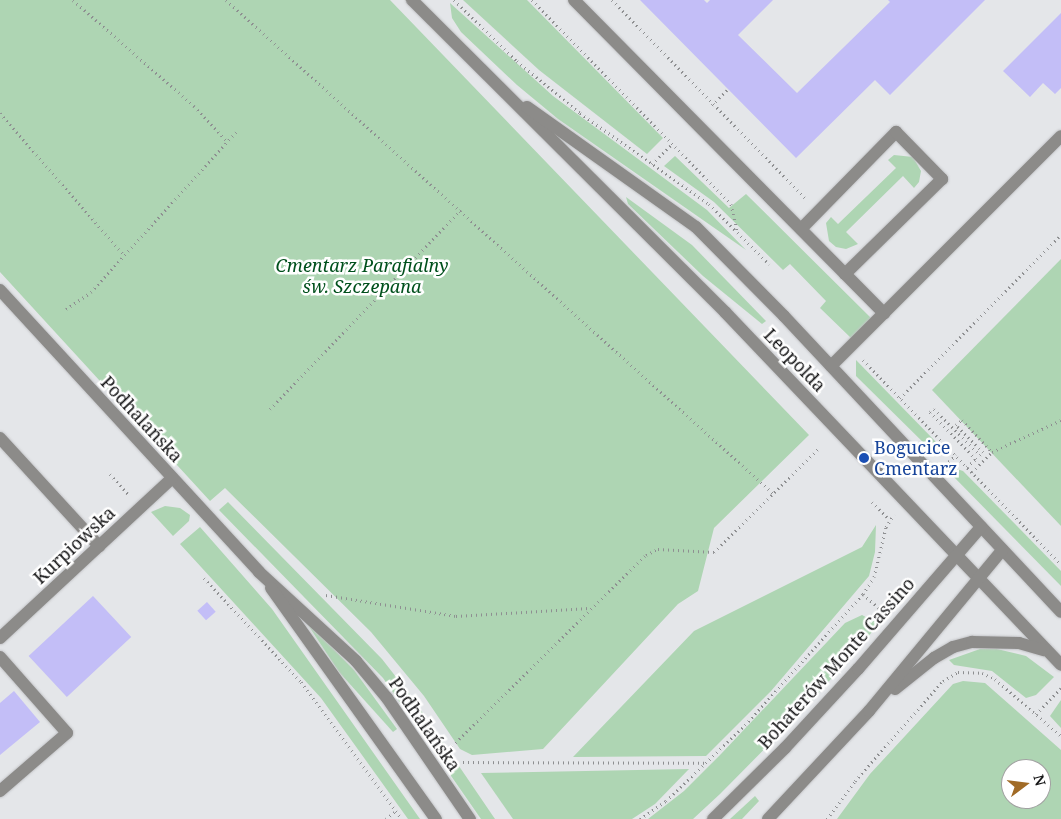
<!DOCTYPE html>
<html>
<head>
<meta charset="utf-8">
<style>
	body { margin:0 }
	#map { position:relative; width:1061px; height:819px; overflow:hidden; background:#e4e6e9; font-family:"Noto Serif",serif }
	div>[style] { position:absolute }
	.green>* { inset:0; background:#aed5b3 }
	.building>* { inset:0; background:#c3bef7; transform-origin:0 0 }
	.path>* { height:3px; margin-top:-1.5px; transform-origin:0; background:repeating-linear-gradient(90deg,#8e8f91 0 1px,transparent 0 5px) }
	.roads { filter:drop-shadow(0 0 1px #c3c4c7) drop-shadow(0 0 1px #c3c4c7) }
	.minor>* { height:12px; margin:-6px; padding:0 6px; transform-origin:6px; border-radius:6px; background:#8c8b89 }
	.dots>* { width:14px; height:14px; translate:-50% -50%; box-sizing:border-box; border:2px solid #fff; border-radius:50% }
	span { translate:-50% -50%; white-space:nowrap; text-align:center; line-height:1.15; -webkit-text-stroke:5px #fff; paint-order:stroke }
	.park-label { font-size:18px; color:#00501c; font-style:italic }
	.street-label { font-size:18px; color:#141415 }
	.transit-label { font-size:18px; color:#164399 }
	.left { translate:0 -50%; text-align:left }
	.north { position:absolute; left:1001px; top:759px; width:50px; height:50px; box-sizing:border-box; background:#fff; border:1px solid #a1a1a1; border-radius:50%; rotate:75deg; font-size:14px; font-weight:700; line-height:20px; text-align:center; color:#141415 }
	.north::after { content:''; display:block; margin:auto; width:18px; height:22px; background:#a16b26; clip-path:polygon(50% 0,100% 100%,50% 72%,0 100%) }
</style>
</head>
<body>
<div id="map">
	<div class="green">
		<div style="clip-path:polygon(0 0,390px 0,809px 435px,714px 528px,698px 591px,678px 604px,543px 749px,472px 755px,460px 749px,424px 696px,371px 632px,225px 488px,210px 501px,0 272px)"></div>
		<div style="clip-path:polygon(463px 0,527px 0,663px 138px,647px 154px,539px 70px)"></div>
		<div style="clip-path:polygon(450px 3px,553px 96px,707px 210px,746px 250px,558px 119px,517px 85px,461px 32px,452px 18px)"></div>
		<div style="clip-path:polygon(894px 155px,913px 157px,921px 171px,919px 182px,914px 188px,903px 176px,846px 232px,858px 244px,846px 249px,836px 247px,829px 241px,826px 223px,831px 217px,838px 224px,896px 168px,888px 160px)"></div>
		<div style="clip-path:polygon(675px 156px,729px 208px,746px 194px,871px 318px,851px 338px,820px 308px,826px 301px,790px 264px,783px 270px,714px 202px,664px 166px)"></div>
		<div style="clip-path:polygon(626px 197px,692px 245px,766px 321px,762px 324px,703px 276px,628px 204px)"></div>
		<div style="clip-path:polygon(1061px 259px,1061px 526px,932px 390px)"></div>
		<div style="clip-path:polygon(856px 360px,936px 442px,937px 456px,856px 376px)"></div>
		<div style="clip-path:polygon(957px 469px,963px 471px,1061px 571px,1061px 586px,949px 472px)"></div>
		<div style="clip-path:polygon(228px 502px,382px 659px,414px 700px,495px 819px,481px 819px,383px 678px,219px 510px)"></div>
		<div style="clip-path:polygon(165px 506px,180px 508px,190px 515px,189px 521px,173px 536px,151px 512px)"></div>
		<div style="clip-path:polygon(876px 525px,875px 552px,869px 576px,771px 691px,706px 756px,573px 757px,694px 631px,862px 547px)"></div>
		<div style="clip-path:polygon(200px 527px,272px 609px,420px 819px,408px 819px,321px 698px,180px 544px)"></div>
		<div style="clip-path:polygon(862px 615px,879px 624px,809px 704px,720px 794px,693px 819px,648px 819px,684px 791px,721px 754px,845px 623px)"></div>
		<div style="clip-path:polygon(304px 619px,354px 670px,397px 729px,393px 732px,339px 672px)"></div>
		<div style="clip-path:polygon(980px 649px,997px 649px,1026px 656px,1054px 677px,1036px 695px,1026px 698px,992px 671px,954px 665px,949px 660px)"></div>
		<div style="clip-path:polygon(evenodd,963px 681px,985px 683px,1061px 750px,1061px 819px,837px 819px,870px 774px,953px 684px,963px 681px,1011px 769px,1041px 769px,1041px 799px,1011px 799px,1011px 769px)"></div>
		<div style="clip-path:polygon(1061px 700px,1061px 728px,1050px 716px)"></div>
		<div style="clip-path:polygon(689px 769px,655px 804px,632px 819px,513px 819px,481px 773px)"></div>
		<div style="clip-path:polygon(755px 796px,759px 801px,742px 819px,730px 819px)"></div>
	</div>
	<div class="building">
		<div style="clip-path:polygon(640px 0,704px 0,707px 3px,710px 0,773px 0,738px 35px,797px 93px,890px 2px,888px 0,985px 0,890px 95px,875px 80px,796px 158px)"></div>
		<div style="clip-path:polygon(1061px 13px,1061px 88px,1055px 94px,1043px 83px,1030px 97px,1003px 71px)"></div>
		<div style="left:93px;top:596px;width:56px;height:88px;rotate:47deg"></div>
		<div style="left:207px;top:602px;width:13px;height:13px;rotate:48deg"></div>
		<div style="clip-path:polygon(14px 691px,40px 722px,0 755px,0 703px)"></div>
	</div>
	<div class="path">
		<div style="left:73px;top:0;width:161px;rotate:41.2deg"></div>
		<div style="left:194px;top:106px;width:48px;rotate:46.7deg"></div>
		<div style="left:226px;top:0;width:736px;rotate:42.03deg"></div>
		<div style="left:454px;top:0;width:88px;rotate:44.1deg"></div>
		<div style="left:517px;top:61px;width:82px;rotate:39.5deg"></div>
		<div style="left:580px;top:113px;width:158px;rotate:35.2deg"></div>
		<div style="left:709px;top:204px;width:85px;rotate:45deg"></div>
		<div style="left:532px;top:0;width:285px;rotate:45.7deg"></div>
		<div style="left:731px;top:204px;width:28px;rotate:77deg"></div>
		<div style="left:612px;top:0;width:279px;rotate:45.7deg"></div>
		<div style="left:712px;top:105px;width:23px;rotate:-45deg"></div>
		<div style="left:0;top:113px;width:189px;rotate:48.9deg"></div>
		<div style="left:652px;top:164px;width:28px;rotate:-45deg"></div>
		<div style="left:66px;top:309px;width:30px;rotate:-34deg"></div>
		<div style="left:91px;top:292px;width:216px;rotate:-47.8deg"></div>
		<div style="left:863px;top:360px;width:284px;rotate:45.9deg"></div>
		<div style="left:900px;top:398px;width:229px;rotate:-45.4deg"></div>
		<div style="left:270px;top:409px;width:276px;rotate:-46.2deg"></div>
		<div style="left:945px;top:465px;width:15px;rotate:-42deg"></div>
		<div style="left:967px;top:467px;width:12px;rotate:-42deg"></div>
		<div style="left:976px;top:459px;width:66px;rotate:-134.4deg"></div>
		<div style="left:930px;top:412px;width:5px;rotate:-37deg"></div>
		<div style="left:934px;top:409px;width:65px;rotate:45deg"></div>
		<div style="left:980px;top:455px;width:4px;rotate:-45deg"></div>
		<div style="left:983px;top:452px;width:38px;rotate:-135deg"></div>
		<div style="left:956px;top:425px;width:8px;rotate:-40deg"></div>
		<div style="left:962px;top:420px;width:44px;rotate:46.8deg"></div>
		<div style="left:972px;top:472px;width:28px;rotate:-45deg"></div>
		<div style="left:992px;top:452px;width:76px;rotate:-24.9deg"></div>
		<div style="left:110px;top:474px;width:28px;rotate:48deg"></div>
		<div style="left:872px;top:502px;width:24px;rotate:45deg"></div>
		<div style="left:204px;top:578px;width:142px;rotate:47deg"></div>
		<div style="left:301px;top:682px;width:170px;rotate:53.6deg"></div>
		<div style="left:863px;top:594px;width:29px;rotate:41deg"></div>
		<div style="left:326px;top:595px;width:132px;rotate:9.2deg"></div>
		<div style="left:456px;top:616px;width:133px;rotate:-3.4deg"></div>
		<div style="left:1036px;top:714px;width:36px;rotate:-46deg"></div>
		<div style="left:452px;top:746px;width:272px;rotate:-44.6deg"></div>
		<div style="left:646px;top:555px;width:13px;rotate:-27deg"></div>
		<div style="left:658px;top:549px;width:56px;rotate:3.1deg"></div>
		<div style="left:714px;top:552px;width:148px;rotate:-44.7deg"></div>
		<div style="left:463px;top:762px;width:242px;rotate:0.2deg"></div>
		<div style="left:386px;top:819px;width:13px;rotate:-39deg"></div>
		<div style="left:640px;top:819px;width:32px;rotate:-35deg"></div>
		<div style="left:666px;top:801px;width:110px;rotate:-43.9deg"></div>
		<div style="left:745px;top:725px;width:176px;rotate:-48deg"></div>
		<div style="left:863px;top:594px;width:20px;rotate:-57deg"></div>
		<div style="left:874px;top:577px;width:51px;rotate:-76.5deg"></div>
		<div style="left:886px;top:527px;width:15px;rotate:-58deg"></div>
		<div style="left:827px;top:819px;width:47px;rotate:-53.6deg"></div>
		<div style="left:855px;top:781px;width:133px;rotate:-48.7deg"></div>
		<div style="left:943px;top:681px;width:17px;rotate:-31deg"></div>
		<div style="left:958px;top:672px;width:24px;rotate:2deg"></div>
		<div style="left:982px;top:673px;width:14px;rotate:25deg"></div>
		<div style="left:995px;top:679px;width:87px;rotate:40.8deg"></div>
	</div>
	<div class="roads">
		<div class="minor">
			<div style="left:412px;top:0;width:442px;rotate:44.9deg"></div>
			<div style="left:725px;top:312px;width:487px;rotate:46.4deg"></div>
			<div style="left:574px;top:0;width:441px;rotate:45.3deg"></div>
			<div style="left:527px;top:107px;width:207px;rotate:35.4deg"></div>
			<div style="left:696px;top:227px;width:125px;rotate:45.3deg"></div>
			<div style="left:784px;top:316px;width:405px;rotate:46.9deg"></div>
			<div style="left:801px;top:229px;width:136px;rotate:-45.6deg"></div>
			<div style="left:896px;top:132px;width:66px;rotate:45.6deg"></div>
			<div style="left:942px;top:179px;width:136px;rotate:135.6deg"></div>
			<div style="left:0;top:290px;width:383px;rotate:47.4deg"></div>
			<div style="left:259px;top:572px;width:132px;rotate:42.5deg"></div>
			<div style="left:356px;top:661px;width:48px;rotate:50deg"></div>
			<div style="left:387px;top:698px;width:147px;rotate:55.6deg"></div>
			<div style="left:831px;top:366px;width:325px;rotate:-45deg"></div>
			<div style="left:0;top:438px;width:147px;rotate:47.5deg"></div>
			<div style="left:271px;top:588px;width:284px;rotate:54.5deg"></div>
			<div style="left:0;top:638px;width:235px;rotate:-42.9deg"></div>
			<div style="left:0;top:657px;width:101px;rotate:48.6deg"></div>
			<div style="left:67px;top:733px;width:89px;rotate:139.1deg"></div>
			<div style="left:895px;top:689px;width:50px;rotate:-38.5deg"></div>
			<div style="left:934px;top:658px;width:22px;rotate:-30deg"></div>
			<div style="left:953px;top:647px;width:20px;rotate:-15deg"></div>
			<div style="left:972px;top:642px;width:47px;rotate:1.2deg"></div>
			<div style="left:1019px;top:643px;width:26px;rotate:16deg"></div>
			<div style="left:713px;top:819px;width:101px;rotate:-44.6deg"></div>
			<div style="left:785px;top:748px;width:108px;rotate:-47.3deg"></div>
			<div style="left:858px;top:669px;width:188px;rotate:-49.1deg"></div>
			<div style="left:768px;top:819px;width:148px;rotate:-46.9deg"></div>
			<div style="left:869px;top:711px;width:209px;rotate:-50.4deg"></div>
		</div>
	</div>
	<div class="dots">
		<div style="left:864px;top:458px;background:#1a4fb4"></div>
	</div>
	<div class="park-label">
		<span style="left:362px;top:276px">Cmentarz Parafialny<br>św. Szczepana</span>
	</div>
	<div class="street-label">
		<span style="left:795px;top:360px;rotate:46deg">Leopolda</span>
		<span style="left:142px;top:419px;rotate:47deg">Podhalańska</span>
		<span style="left:74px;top:545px;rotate:-43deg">Kurpiowska</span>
		<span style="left:836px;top:663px;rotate:-48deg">Bohaterów Monte Cassino</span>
		<span style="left:425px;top:724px;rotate:55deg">Podhalańska</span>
	</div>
	<div class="transit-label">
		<span class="left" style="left:874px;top:458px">Bogucice<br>Cmentarz</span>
	</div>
	<div class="north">N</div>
</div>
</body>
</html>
